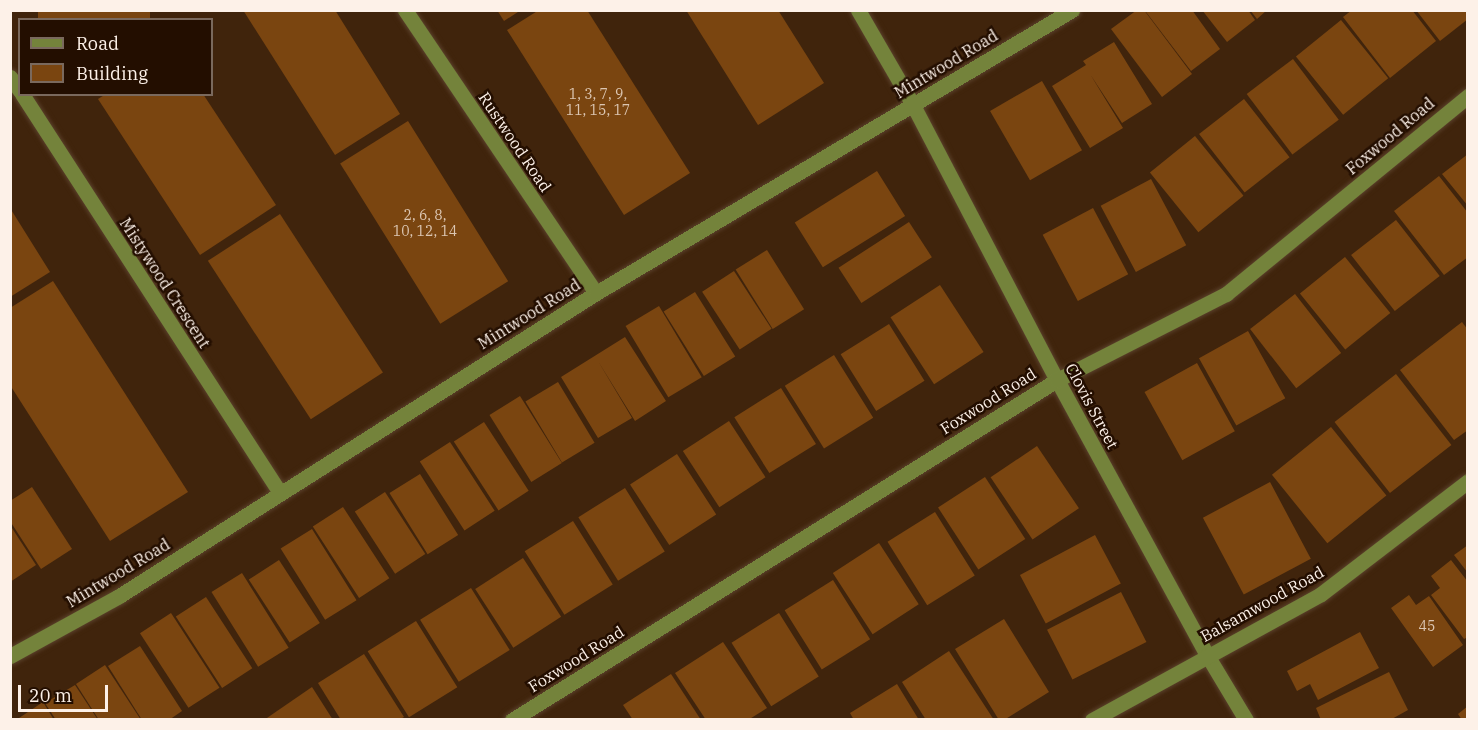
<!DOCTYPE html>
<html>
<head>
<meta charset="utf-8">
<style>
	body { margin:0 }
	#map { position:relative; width:1478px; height:730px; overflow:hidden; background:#40240c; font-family:"IBM Plex Serif",serif }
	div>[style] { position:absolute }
	.building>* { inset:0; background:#7a4510; transform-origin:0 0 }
	.roads { filter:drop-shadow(0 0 2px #5a412b) drop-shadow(0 0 2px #5a412b) }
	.minor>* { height:15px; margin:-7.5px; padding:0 7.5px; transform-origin:7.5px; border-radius:7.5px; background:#74833b }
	span { translate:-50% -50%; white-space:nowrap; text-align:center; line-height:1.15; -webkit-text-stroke:5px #230e00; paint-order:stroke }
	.number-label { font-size:14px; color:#dcc6b2 }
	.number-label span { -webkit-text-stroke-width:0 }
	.street-label { font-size:16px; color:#fdf1e8 }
	.frame { position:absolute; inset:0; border:12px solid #fdf1e8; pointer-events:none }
	.legend { position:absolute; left:18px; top:18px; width:195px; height:78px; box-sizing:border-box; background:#230e00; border:2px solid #7a695d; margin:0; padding:8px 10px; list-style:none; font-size:18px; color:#fdf1e8 }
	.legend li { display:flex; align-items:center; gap:12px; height:30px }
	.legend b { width:30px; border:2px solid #7a695d }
	.scale { position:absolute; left:18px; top:685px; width:90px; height:27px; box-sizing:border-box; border:3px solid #fdf1e8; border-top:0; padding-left:8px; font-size:18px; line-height:21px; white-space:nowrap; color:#fdf1e8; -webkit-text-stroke:4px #230e00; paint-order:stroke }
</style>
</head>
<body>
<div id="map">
	<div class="building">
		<div style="left:38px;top:10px;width:112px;height:11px"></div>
		<div style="clip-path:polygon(243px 10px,335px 10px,400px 114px,335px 155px)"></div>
		<div style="clip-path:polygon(497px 10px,521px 10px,504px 21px)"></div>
		<div style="clip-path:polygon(539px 10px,587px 10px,690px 173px,624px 215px,507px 30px)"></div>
		<div style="clip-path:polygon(686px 10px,778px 10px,824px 83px,758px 125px)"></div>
		<div style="clip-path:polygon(1137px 10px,1144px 10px,1192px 74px,1162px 97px,1111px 29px)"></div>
		<div style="clip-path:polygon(1148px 10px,1192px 10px,1220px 49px,1191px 71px,1146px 12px)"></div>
		<div style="clip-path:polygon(1202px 10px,1248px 10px,1255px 20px,1227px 42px)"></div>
		<div style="clip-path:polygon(1250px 10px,1267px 10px,1257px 19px)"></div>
		<div style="clip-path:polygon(1352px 10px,1412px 10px,1436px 41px,1390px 78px,1343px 17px)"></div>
		<div style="clip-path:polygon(1416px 10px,1468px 10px,1468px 19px,1440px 41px)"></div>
		<div style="left:1341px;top:20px;width:75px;height:58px;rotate:51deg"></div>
		<div style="clip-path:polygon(1114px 42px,1152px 104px,1122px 123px,1090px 74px,1123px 128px,1090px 148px,1052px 86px,1086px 65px,1083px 61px)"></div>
		<div style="left:1293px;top:59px;width:76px;height:58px;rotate:53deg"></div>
		<div style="left:1042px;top:81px;width:80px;height:60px;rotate:60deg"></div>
		<div style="clip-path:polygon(106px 94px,203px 94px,276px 205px,200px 255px,98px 99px)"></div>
		<div style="left:1244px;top:99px;width:74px;height:57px;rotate:52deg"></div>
		<div style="left:408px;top:121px;width:189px;height:80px;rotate:58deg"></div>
		<div style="left:1195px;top:136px;width:77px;height:58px;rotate:51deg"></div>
		<div style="clip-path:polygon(1468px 154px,1468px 206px,1442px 174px)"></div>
		<div style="left:877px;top:171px;width:53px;height:97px;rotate:58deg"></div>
		<div style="clip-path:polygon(1439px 176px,1468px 213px,1468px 257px,1444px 275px,1394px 211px)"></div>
		<div style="left:1151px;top:179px;width:75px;height:57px;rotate:62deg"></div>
		<div style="clip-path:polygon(10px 208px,50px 272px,10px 297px)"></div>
		<div style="left:1093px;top:208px;width:75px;height:57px;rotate:62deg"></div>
		<div style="left:280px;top:214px;width:189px;height:86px;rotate:57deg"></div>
		<div style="left:1396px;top:220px;width:71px;height:57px;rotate:52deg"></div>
		<div style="left:909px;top:222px;width:42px;height:84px;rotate:57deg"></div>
		<div style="left:767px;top:250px;width:70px;height:37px;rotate:58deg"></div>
		<div style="left:1345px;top:257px;width:72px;height:58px;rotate:51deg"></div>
		<div style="left:734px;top:271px;width:69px;height:38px;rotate:57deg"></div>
		<div style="clip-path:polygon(53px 281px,188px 492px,110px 541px,10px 385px,10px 308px)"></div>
		<div style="left:940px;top:285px;width:80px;height:59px;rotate:57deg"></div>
		<div style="left:695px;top:292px;width:76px;height:37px;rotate:58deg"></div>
		<div style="left:1295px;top:294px;width:75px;height:57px;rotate:52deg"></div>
		<div style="left:659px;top:306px;width:83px;height:39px;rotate:59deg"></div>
		<div style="clip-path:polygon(1462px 322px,1468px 330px,1468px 430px,1454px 440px,1400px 370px)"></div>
		<div style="left:889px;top:324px;width:67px;height:57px;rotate:58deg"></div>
		<div style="left:1248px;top:331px;width:77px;height:56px;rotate:61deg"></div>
		<div style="clip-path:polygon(625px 337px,666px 401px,635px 421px,598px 361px,632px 418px,598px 438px,561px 377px)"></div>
		<div style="left:834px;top:355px;width:74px;height:58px;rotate:58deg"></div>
		<div style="left:1197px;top:363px;width:78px;height:60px;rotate:61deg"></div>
		<div style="left:1396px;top:374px;width:90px;height:78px;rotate:52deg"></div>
		<div style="left:558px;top:382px;width:71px;height:38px;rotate:59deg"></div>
		<div style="left:781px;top:388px;width:66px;height:55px;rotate:58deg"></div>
		<div style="left:520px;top:396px;width:79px;height:36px;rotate:58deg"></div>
		<div style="left:729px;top:421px;width:67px;height:55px;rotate:57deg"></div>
		<div style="left:484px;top:422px;width:82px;height:36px;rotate:57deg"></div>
		<div style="left:1331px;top:427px;width:88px;height:76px;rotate:51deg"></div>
		<div style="left:450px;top:442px;width:82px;height:36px;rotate:57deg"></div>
		<div style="left:1037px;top:446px;width:75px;height:56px;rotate:56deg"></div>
		<div style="left:677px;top:454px;width:72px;height:56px;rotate:57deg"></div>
		<div style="left:420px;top:474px;width:72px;height:36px;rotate:58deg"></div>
		<div style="left:985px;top:477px;width:74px;height:56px;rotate:57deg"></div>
		<div style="left:1270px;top:482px;width:87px;height:76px;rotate:62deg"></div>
		<div style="clip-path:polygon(32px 487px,72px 549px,41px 569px,10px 521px,10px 501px)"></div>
		<div style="left:625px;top:488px;width:75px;height:55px;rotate:58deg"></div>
		<div style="left:385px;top:492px;width:74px;height:36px;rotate:57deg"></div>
		<div style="left:343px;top:507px;width:85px;height:36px;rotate:57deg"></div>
		<div style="left:935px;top:512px;width:75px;height:56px;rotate:58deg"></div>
		<div style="left:573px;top:521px;width:75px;height:57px;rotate:58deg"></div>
		<div style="clip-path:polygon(10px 525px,36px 565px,10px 582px)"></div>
		<div style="left:312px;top:529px;width:84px;height:37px;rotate:58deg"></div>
		<div style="left:1095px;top:535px;width:55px;height:85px;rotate:62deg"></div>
		<div style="left:879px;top:543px;width:73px;height:55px;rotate:57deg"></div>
		<div style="clip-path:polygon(1468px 545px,1468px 573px,1454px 555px)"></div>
		<div style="left:523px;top:558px;width:70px;height:57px;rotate:57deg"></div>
		<div style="left:279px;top:560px;width:75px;height:36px;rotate:57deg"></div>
		<div style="clip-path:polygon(1451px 560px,1468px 582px,1468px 637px,1464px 639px,1431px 595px,1440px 588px,1431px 576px)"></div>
		<div style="left:242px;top:573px;width:88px;height:36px;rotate:58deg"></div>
		<div style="left:833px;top:580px;width:70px;height:57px;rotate:58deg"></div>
		<div style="left:471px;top:588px;width:73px;height:60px;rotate:58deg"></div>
		<div style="left:1121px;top:592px;width:56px;height:83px;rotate:63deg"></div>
		<div style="clip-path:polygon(1409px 595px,1416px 605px,1429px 596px,1463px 645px,1433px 667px,1391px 608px)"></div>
		<div style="left:206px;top:597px;width:85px;height:36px;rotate:57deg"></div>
		<div style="left:171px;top:613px;width:89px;height:37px;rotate:57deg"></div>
		<div style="left:779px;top:613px;width:75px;height:56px;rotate:58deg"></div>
		<div style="clip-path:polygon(1004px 619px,1049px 692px,1004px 720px,999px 720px,955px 649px)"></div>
		<div style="left:416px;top:621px;width:78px;height:57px;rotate:58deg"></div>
		<div style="clip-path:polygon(1360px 632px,1379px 668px,1318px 700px,1310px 684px,1297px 691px,1287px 671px)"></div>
		<div style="clip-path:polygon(723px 642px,767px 708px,748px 720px,706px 720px,675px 673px)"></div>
		<div style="clip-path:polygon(140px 646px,182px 711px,169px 720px,142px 720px,108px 666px)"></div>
		<div style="clip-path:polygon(949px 651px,994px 720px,926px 720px,902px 682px)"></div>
		<div style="clip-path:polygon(364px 654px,404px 717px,399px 720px,341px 720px,318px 683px)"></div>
		<div style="clip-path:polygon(105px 665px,141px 720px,99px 720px,76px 684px)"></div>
		<div style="clip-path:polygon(1389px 672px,1408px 710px,1390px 720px,1321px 720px,1316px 708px)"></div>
		<div style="clip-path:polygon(671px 674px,701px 720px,633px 720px,623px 705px)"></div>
		<div style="clip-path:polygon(897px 684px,919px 720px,854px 720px,850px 713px)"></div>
		<div style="clip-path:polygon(75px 685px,98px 720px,56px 720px,45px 703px)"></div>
		<div style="clip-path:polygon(312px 687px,333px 720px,264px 720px)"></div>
		<div style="clip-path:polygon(43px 702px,54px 720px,16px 720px)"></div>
		<div style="clip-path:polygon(1468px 706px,1468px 720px,1462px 720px,1458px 714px)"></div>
	</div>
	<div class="roads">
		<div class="minor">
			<div style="left:405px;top:10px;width:341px;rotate:56deg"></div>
			<div style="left:858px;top:10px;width:110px;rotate:59.9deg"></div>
			<div style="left:913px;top:105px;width:310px;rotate:62.4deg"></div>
			<div style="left:1057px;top:380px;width:313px;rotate:61.4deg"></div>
			<div style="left:1207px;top:655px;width:76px;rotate:59deg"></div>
			<div style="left:10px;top:77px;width:17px;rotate:54deg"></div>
			<div style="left:22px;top:94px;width:474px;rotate:57.1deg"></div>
			<div style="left:10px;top:656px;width:124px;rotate:-28.8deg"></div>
			<div style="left:119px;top:596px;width:565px;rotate:-32.42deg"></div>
			<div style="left:596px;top:293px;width:554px;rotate:-30.73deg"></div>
			<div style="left:512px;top:720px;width:642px;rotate:-31.96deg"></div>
			<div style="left:1057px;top:380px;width:190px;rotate:-27deg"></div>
			<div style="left:1226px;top:294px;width:313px;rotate:-39.3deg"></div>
			<div style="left:1092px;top:720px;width:261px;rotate:-28.8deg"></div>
			<div style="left:1321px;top:594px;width:185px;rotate:-37.5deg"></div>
		</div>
	</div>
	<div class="number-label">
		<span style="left:598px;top:102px">1, 3, 7, 9,<br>11, 15, 17</span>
		<span style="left:425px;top:223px">2, 6, 8,<br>10, 12, 14</span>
		<span style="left:1427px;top:626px">45</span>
	</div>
	<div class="street-label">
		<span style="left:946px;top:64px;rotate:-31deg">Mintwood Road</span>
		<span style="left:1390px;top:136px;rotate:-40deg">Foxwood Road</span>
		<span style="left:515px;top:142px;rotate:56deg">Rustwood Road</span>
		<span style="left:165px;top:283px;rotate:57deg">Mistywood Crescent</span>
		<span style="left:529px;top:314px;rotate:-32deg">Mintwood Road</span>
		<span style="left:988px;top:401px;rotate:-32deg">Foxwood Road</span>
		<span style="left:1092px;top:406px;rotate:62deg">Clovis Street</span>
		<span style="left:118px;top:573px;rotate:-31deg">Mintwood Road</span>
		<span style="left:1262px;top:604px;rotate:-29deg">Balsamwood Road</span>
		<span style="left:576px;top:659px;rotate:-32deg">Foxwood Road</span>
	</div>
	<div class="frame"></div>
	<ul class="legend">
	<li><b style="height:8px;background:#74833b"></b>Road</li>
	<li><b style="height:16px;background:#7a4510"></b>Building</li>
	</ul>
	<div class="scale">20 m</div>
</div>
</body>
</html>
